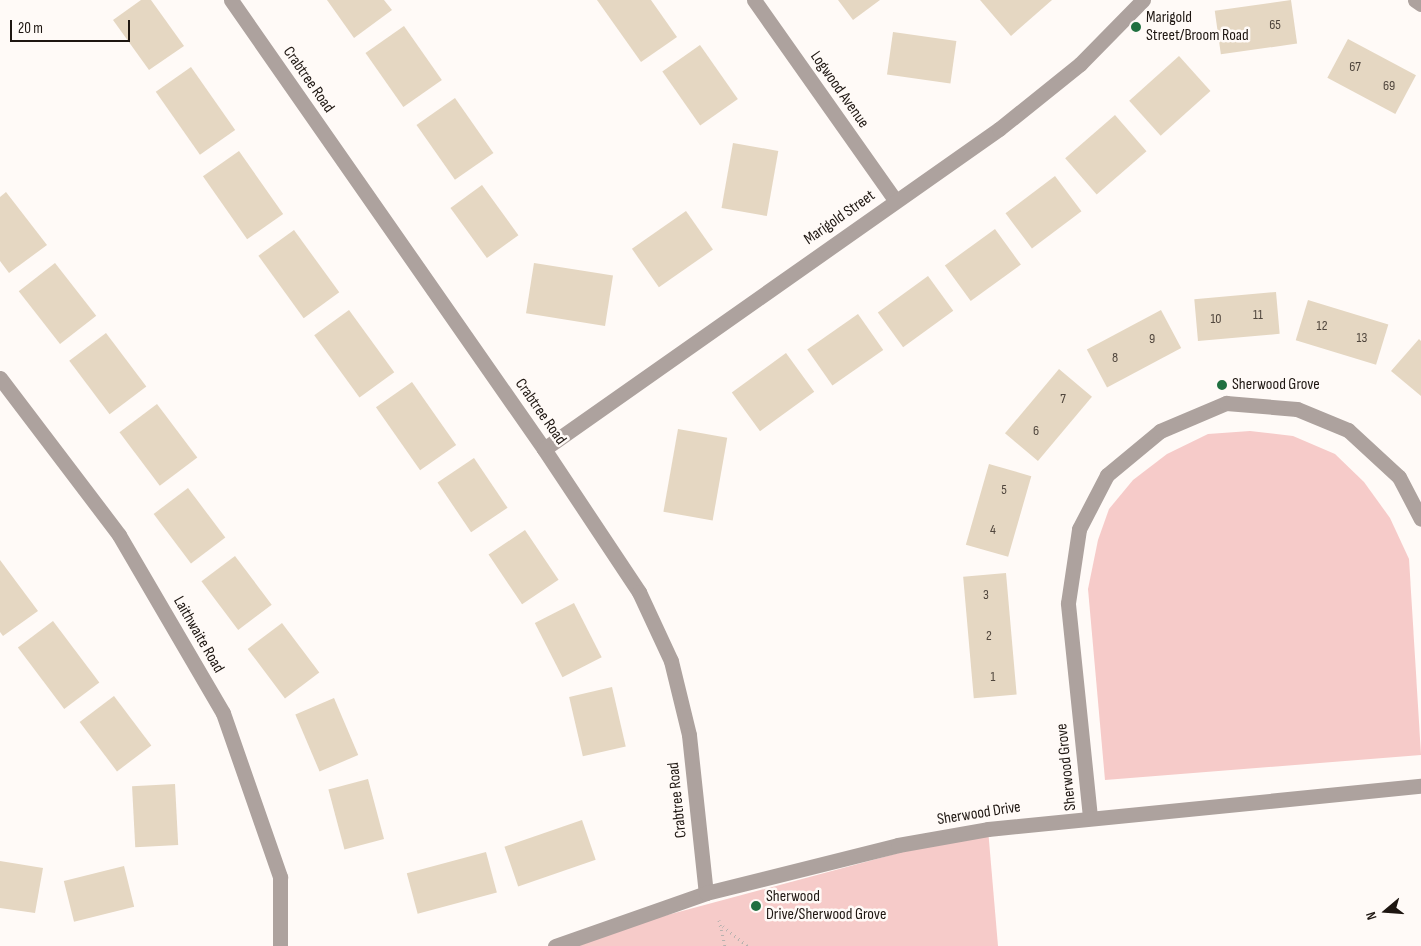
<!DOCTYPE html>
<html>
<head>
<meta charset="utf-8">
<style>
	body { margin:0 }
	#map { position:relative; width:1421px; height:946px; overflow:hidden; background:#fffaf7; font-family:"Sofia Sans Condensed",sans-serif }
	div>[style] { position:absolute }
	.green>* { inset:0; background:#f6cbc9 }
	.building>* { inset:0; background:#e5d7c2; transform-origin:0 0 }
	.path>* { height:3px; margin-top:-1.5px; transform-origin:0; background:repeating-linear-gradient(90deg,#b7b1ae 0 1px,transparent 0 5px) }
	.street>* { height:15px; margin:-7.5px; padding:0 7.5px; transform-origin:7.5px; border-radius:7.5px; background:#ada29e }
	.dots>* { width:14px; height:14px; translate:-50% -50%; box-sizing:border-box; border:2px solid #fffaf7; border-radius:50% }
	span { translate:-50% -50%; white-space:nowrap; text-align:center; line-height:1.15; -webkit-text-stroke:5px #fffaf7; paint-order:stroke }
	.number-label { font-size:14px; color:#50463d }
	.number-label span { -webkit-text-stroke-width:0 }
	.poi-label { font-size:16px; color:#1e1611 }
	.left { translate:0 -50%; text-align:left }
	.street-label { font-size:16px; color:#1e1611 }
	.north { position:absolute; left:1361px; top:886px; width:50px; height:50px; -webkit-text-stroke:4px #fffaf7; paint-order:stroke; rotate:252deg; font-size:14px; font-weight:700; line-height:20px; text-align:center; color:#1e1611 }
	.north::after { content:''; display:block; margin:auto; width:18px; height:22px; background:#1e1611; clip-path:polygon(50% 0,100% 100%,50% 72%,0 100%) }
	.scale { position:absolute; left:10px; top:20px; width:120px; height:22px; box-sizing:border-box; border:2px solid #1e1611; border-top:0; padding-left:6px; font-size:15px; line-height:18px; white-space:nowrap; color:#1e1611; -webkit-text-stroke:4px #fffaf7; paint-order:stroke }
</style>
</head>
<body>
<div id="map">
	<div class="green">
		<div style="clip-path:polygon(1250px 431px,1293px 436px,1335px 454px,1364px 482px,1390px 518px,1409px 559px,1421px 755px,1105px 780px,1088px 589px,1098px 540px,1109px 509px,1133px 480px,1167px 454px,1208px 434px)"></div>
		<div style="clip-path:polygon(988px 829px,998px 946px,552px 946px)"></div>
	</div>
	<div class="building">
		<div style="clip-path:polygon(141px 0,151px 0,184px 46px,149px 70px,113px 20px)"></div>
		<div style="clip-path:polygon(327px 0,384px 0,392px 10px,354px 38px)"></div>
		<div style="clip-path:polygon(597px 0,651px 0,677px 37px,641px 62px)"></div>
		<div style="clip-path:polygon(838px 0,880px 0,853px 20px)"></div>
		<div style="clip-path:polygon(980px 0,1052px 0,1011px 36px)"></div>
		<div style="left:1291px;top:0;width:44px;height:77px;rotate:82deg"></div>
		<div style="left:404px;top:26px;width:66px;height:47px;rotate:55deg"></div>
		<div style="left:893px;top:32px;width:64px;height:43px;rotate:8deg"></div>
		<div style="left:1348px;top:39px;width:77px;height:44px;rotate:28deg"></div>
		<div style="left:700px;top:45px;width:66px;height:46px;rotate:55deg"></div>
		<div style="left:1179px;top:56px;width:47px;height:67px;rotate:48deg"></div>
		<div style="left:191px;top:67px;width:77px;height:43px;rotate:55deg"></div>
		<div style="left:455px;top:98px;width:67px;height:47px;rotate:55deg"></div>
		<div style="left:1115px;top:115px;width:48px;height:66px;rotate:49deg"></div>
		<div style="left:733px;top:143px;width:46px;height:66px;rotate:10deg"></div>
		<div style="left:239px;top:151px;width:77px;height:44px;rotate:55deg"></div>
		<div style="left:1055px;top:176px;width:44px;height:62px;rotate:53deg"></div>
		<div style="left:482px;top:185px;width:62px;height:39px;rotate:54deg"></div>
		<div style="clip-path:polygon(6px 192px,47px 245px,9px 273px,0 261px,0 197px)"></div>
		<div style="left:686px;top:211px;width:47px;height:66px;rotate:55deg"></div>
		<div style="left:995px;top:229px;width:44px;height:62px;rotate:54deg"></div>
		<div style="left:294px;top:230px;width:77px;height:44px;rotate:54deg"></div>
		<div style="left:55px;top:263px;width:67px;height:46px;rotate:52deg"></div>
		<div style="left:534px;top:263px;width:80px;height:51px;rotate:9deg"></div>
		<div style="left:928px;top:276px;width:43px;height:62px;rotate:54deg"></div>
		<div style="left:1276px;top:292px;width:42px;height:82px;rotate:85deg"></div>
		<div style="left:1308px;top:300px;width:84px;height:42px;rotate:17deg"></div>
		<div style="left:349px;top:310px;width:77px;height:43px;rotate:54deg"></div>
		<div style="left:1161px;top:310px;width:43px;height:84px;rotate:62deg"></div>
		<div style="left:858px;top:314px;width:44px;height:62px;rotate:55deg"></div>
		<div style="left:106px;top:333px;width:67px;height:46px;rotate:53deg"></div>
		<div style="clip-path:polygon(1419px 339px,1421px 341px,1421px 396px,1391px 371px)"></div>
		<div style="left:786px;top:353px;width:48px;height:67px;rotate:54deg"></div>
		<div style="left:1059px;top:369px;width:43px;height:84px;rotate:40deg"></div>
		<div style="left:412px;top:382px;width:77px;height:44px;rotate:55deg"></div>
		<div style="left:157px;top:404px;width:67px;height:47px;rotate:53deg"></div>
		<div style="left:678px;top:429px;width:50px;height:84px;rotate:10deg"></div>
		<div style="left:474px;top:458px;width:60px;height:44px;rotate:56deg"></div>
		<div style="left:989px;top:464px;width:44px;height:84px;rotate:16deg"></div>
		<div style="left:188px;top:488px;width:62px;height:43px;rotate:53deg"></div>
		<div style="left:525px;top:530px;width:60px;height:44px;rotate:56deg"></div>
		<div style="left:235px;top:556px;width:61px;height:42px;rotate:53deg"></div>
		<div style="clip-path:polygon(0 560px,38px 611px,3px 636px,0 632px)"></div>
		<div style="left:1006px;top:573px;width:122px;height:43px;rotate:85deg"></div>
		<div style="left:574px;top:603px;width:61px;height:44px;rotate:63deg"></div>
		<div style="left:53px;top:621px;width:77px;height:44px;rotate:53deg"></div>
		<div style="left:282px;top:623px;width:62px;height:43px;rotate:53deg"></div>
		<div style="left:612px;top:687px;width:61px;height:44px;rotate:77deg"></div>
		<div style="left:114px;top:696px;width:62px;height:43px;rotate:53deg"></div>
		<div style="left:334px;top:698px;width:62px;height:42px;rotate:67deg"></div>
		<div style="left:368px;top:779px;width:62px;height:41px;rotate:75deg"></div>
		<div style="left:175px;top:784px;width:61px;height:43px;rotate:87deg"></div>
		<div style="left:582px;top:820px;width:42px;height:82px;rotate:71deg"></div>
		<div style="left:486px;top:852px;width:42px;height:82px;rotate:75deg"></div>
		<div style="clip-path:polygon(0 861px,43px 868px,35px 913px,0 908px)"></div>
		<div style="left:124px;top:866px;width:42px;height:62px;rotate:76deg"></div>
	</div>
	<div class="path">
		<div style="left:719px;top:920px;width:27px;rotate:77deg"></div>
		<div style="left:723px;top:926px;width:32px;rotate:39deg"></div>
	</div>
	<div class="street">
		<div style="left:231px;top:0;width:547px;rotate:55.12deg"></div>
		<div style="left:544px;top:449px;width:172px;rotate:56.4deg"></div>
		<div style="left:639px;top:592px;width:76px;rotate:65.1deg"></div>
		<div style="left:671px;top:661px;width:76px;rotate:76.3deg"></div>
		<div style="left:689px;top:735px;width:159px;rotate:83.9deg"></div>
		<div style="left:754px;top:0;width:245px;rotate:54.8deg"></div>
		<div style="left:1415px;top:0;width:7px;rotate:34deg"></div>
		<div style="left:0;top:378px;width:197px;rotate:52.8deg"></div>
		<div style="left:119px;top:535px;width:206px;rotate:59.7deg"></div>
		<div style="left:223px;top:713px;width:174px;rotate:70.8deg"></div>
		<div style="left:280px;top:877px;width:69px;rotate:90deg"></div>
		<div style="left:544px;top:449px;width:556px;rotate:-35.12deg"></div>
		<div style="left:999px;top:129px;width:104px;rotate:-38.7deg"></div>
		<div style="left:1080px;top:64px;width:90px;rotate:-45.5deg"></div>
		<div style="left:1090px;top:817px;width:215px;rotate:-95.9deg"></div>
		<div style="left:1068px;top:603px;width:75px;rotate:-81.5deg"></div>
		<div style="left:1079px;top:529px;width:61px;rotate:-62.6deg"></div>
		<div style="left:1107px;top:475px;width:69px;rotate:-39.7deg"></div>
		<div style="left:1160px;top:431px;width:72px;rotate:-23deg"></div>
		<div style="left:1226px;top:403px;width:71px;rotate:4.8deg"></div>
		<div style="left:1297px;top:409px;width:55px;rotate:22.4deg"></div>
		<div style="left:1348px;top:430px;width:69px;rotate:42.7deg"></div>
		<div style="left:1399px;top:477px;width:47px;rotate:62.4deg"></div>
		<div style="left:555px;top:946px;width:160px;rotate:-19.3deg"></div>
		<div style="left:706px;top:893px;width:198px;rotate:-14deg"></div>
		<div style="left:898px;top:845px;width:91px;rotate:-10.1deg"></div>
		<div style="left:988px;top:829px;width:435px;rotate:-5.7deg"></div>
	</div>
	<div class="dots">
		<div style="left:1136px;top:27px;background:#207040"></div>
		<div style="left:1222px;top:385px;background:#207040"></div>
		<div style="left:756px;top:906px;background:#207040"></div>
	</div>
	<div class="number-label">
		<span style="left:1275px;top:25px">65</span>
		<span style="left:1355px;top:67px">67</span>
		<span style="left:1389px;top:86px">69</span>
		<span style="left:1258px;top:315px">11</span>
		<span style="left:1216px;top:319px">10</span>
		<span style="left:1322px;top:326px">12</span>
		<span style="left:1362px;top:338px">13</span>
		<span style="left:1152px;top:339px">9</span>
		<span style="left:1115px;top:358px">8</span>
		<span style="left:1063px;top:399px">7</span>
		<span style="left:1036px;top:431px">6</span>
		<span style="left:1004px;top:490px">5</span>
		<span style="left:993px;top:530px">4</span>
		<span style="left:986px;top:595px">3</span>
		<span style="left:989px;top:636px">2</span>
		<span style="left:993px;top:677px">1</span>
	</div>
	<div class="poi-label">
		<span class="left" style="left:1146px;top:27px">Marigold<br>Street/Broom Road</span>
		<span class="left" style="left:1232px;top:385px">Sherwood Grove</span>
		<span class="left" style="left:766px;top:906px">Sherwood<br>Drive/Sherwood Grove</span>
	</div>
	<div class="street-label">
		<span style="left:308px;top:80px;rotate:55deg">Crabtree Road</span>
		<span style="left:839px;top:90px;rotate:55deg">Logwood Avenue</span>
		<span style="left:840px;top:218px;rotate:-35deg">Marigold Street</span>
		<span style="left:540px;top:412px;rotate:55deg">Crabtree Road</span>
		<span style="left:198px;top:635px;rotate:60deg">Laithwaite Road</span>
		<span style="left:1067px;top:767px;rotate:-96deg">Sherwood Grove</span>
		<span style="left:678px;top:800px;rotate:-96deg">Crabtree Road</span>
		<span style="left:979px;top:814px;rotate:-9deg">Sherwood Drive</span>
	</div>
	<div class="north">N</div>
	<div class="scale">20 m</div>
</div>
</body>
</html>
